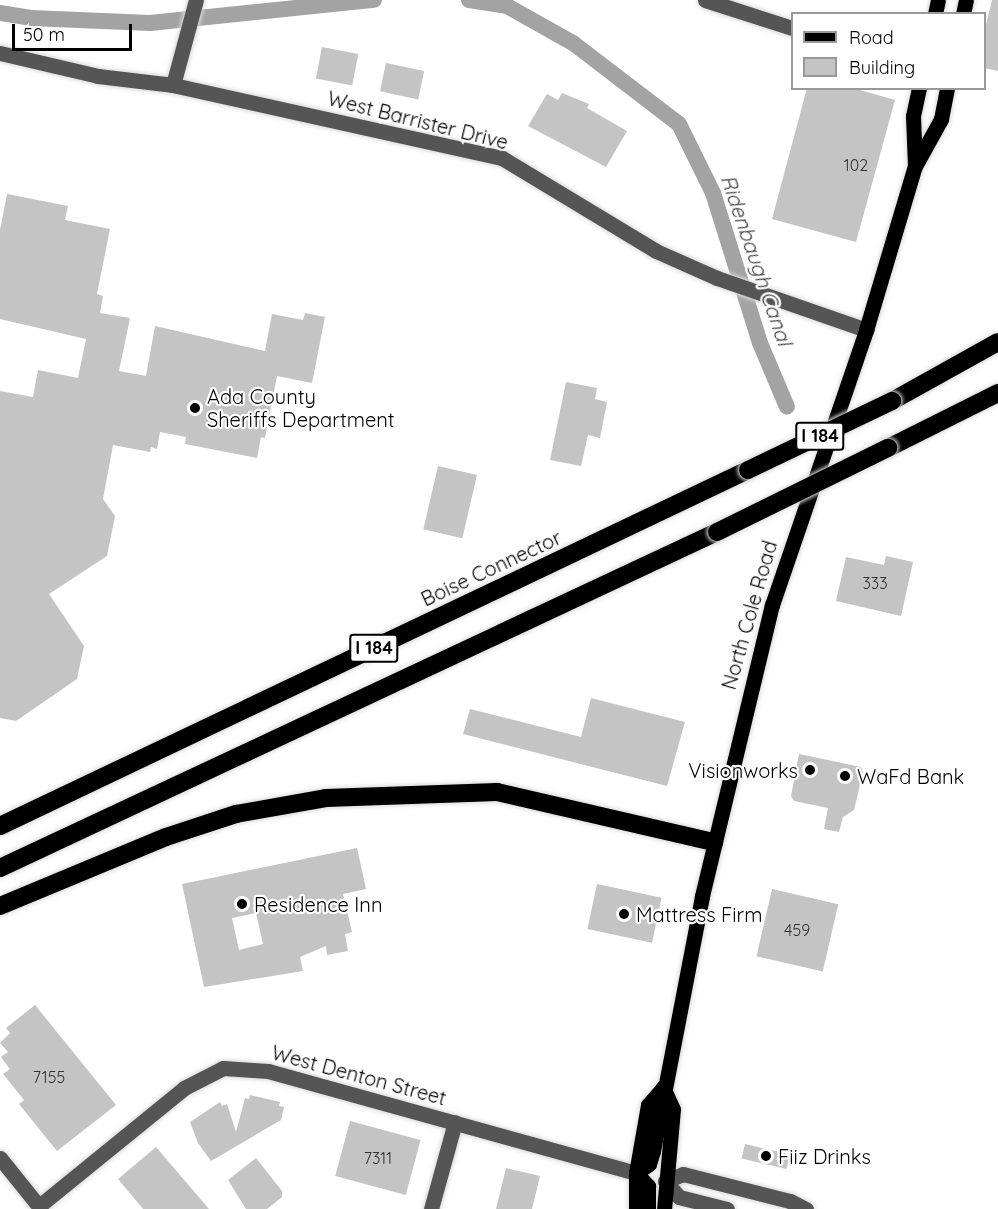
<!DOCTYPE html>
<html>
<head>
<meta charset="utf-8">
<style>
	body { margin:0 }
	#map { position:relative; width:998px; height:1209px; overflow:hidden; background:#fff; font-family:Quicksand,sans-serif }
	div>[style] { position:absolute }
	.canal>* { height:16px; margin:-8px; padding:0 8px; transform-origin:8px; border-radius:8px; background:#a3a3a3 }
	.building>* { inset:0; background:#c4c4c4; transform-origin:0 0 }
	.roads { filter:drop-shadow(0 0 2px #dbdbdb) drop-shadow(0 0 2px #dbdbdb) }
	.minor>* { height:15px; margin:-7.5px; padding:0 7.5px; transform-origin:7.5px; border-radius:7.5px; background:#555 }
	.major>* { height:15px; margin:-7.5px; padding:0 7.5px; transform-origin:7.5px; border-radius:7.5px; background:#000 }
	.highway>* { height:18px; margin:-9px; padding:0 9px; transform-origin:9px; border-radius:9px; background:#000 }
	.bridges { filter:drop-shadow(0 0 2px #dbdbdb) drop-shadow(0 0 2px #dbdbdb) }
	.highway-bridge>* { height:18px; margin:-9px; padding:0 9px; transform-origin:9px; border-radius:9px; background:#000 }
	.dots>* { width:16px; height:16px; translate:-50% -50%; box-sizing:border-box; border:3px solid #fff; border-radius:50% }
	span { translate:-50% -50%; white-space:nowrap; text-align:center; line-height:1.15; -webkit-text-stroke:4.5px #fff; paint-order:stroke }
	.number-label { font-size:16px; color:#313131 }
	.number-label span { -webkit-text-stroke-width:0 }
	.shield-label span { padding:2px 4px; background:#fff; border:2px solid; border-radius:4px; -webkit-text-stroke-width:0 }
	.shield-label { font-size:18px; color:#000; font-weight:700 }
	.street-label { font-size:20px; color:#000 }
	.poi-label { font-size:20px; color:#000 }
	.left { translate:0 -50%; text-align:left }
	.right { translate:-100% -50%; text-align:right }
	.water-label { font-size:21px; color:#444; font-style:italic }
	.legend { position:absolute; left:791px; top:12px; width:195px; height:78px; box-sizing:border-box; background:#fff; border:2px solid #999; margin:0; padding:8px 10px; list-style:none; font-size:18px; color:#000 }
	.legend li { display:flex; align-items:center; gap:12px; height:30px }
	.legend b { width:30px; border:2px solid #999 }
	.scale { position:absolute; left:12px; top:24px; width:120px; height:27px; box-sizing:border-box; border:3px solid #000; border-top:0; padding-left:8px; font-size:18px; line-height:21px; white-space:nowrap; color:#000; -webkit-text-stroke:4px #fff; paint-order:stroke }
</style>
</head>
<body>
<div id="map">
	<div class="canal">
		<div style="left:469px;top:0;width:38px;rotate:9deg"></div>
		<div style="left:507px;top:6px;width:76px;rotate:29.3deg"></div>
		<div style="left:573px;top:43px;width:133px;rotate:37.4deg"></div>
		<div style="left:679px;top:124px;width:77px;rotate:63.8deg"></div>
		<div style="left:713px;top:193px;width:157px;rotate:72.6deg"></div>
		<div style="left:760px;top:343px;width:69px;rotate:67.1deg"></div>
		<div style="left:0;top:13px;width:31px;rotate:9deg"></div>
		<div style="left:31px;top:18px;width:119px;rotate:2.4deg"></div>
		<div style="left:150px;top:23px;width:225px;rotate:-5.9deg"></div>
	</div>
	<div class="building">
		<div style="clip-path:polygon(992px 0,998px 0,998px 71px,984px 68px,984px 33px)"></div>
		<div style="left:322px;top:47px;width:37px;height:32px;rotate:11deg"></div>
		<div style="left:386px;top:63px;width:39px;height:29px;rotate:12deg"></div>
		<div style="clip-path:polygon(807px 88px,853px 88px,895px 100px,856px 242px,772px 219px)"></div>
		<div style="clip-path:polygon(562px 93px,589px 104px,587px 108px,627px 131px,606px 167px,528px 126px,547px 94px,558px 100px)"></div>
		<div style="clip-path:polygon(7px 194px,68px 206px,65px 220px,110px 229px,97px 294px,103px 296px,100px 313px,130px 318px,119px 371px,146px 376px,155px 326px,265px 351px,272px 314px,303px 320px,305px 313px,325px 317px,312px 383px,277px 376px,265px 438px,261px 437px,257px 458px,185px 444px,186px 437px,160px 432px,157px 449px,151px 447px,150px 452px,113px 445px,103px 499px,115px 516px,107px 556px,49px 594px,84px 646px,77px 679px,16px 721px,0 718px,0 391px,33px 397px,38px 370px,78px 378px,86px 339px,0 319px,0 230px)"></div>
		<div style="clip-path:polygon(566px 382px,597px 388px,595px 399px,607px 402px,600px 438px,588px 435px,581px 466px,550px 460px)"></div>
		<div style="left:438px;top:466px;width:40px;height:65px;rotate:13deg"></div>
		<div style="clip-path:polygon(886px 556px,913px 562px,901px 616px,836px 601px,846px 557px,884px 565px)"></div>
		<div style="clip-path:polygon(591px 698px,685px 722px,667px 786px,463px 734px,470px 709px,581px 737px)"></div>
		<div style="clip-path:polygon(799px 754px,861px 767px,863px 772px,854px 810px,843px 817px,839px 832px,824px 829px,828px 808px,794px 801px,791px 796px)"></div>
		<div style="clip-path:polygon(evenodd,357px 848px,366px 889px,343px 894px,352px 932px,345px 934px,348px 951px,327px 955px,326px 946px,300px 957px,303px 971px,204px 987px,182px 884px,357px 848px,256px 913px,263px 944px,239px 950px,232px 918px,256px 913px)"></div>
		<div style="left:597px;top:884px;width:66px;height:46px;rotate:12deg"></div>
		<div style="left:772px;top:889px;width:68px;height:69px;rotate:13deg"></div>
		<div style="clip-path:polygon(35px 1005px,116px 1105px,57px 1151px,19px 1104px,24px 1100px,3px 1074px,10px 1069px,1px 1057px,8px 1052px,0 1043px,10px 1033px,6px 1028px)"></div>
		<div style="clip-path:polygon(250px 1095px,280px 1102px,279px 1106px,284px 1107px,281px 1120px,211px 1161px,198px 1143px,190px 1122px,220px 1102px,222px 1106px,227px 1104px,236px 1132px,245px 1098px,249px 1099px)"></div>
		<div style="left:350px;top:1121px;width:73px;height:57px;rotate:15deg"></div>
		<div style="left:745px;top:1144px;width:46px;height:15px;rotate:13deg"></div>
		<div style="clip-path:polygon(156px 1147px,209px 1209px,143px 1209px,118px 1179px)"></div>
		<div style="clip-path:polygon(256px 1158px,282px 1191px,282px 1197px,267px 1209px,246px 1209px,228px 1180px)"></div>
		<div style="clip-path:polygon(506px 1168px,540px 1176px,532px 1209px,496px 1209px)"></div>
	</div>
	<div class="roads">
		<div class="minor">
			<div style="left:705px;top:0;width:91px;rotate:17.8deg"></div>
			<div style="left:0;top:53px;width:101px;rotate:13.2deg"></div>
			<div style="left:98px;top:76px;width:76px;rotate:6.8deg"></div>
			<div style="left:173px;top:85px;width:337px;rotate:12.5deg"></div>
			<div style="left:502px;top:158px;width:180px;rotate:31.1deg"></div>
			<div style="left:656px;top:251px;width:67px;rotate:23.9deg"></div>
			<div style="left:717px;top:278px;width:158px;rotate:19.2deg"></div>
			<div style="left:173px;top:85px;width:88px;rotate:-74.9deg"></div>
			<div style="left:0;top:1158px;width:65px;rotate:51.2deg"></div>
			<div style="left:39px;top:1206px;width:187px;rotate:-39.1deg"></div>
			<div style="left:184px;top:1088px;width:44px;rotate:-27.1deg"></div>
			<div style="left:223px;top:1068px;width:45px;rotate:3.8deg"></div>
			<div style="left:268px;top:1071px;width:382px;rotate:15.5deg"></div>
			<div style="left:431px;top:1209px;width:90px;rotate:-74.6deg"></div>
			<div style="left:727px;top:1209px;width:49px;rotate:-166deg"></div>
			<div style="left:679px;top:1197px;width:21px;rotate:-131deg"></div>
			<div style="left:665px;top:1181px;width:19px;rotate:-21deg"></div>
			<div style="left:683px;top:1174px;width:110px;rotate:14.2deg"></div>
			<div style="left:790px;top:1201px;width:18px;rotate:27deg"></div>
		</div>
		<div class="major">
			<div style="left:935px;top:14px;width:14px;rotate:-78deg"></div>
			<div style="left:963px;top:14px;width:14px;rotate:-78deg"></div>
			<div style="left:915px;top:166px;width:50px;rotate:-92.3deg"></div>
			<div style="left:913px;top:116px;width:29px;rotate:-78deg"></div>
			<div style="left:663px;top:1087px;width:24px;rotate:66deg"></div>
			<div style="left:673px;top:1109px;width:100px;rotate:95.1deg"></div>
			<div style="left:636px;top:1173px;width:16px;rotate:-35deg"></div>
			<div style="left:649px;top:1164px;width:14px;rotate:-73deg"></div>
			<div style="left:653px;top:1151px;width:260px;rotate:-79.1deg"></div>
			<div style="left:702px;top:896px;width:299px;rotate:-76.5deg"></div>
			<div style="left:772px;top:605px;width:291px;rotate:-71.1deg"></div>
			<div style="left:866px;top:330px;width:171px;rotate:-73.4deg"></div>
			<div style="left:915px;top:166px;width:54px;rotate:-61deg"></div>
			<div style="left:941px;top:119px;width:32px;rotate:-79deg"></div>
			<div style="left:636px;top:1173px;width:18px;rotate:47deg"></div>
			<div style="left:648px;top:1186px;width:23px;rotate:90deg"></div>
			<div style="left:636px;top:1209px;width:36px;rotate:-90deg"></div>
			<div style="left:636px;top:1173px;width:69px;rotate:-80deg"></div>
			<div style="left:648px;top:1105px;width:21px;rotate:-49deg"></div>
		</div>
		<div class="highway">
			<div style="left:892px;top:401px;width:121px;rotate:-29.1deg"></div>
			<div style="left:888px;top:448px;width:123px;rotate:-26.6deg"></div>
			<div style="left:0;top:826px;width:828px;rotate:-25.45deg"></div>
			<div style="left:0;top:868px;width:792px;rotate:-25.11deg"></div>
			<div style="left:0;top:906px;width:180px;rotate:-22.6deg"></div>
			<div style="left:166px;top:837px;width:74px;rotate:-18.2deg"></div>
			<div style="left:236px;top:814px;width:91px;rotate:-10.1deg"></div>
			<div style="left:326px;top:798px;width:171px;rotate:-2deg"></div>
			<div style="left:497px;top:792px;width:223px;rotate:13deg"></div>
		</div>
	</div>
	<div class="bridges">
		<div class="highway-bridge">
			<div style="left:748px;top:470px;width:160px;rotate:-25.6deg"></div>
			<div style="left:717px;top:532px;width:191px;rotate:-26.2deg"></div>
		</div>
	</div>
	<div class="dots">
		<div style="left:195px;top:408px;background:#000"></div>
		<div style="left:810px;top:770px;background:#000"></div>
		<div style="left:845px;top:776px;background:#000"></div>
		<div style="left:242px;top:904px;background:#000"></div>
		<div style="left:624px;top:914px;background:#000"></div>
		<div style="left:766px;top:1156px;background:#000"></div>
	</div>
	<div class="number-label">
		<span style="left:856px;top:165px">102</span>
		<span style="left:875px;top:583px">333</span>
		<span style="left:797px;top:930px">459</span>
		<span style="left:49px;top:1077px">7155</span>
		<span style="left:378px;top:1158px">7311</span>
	</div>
	<div class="shield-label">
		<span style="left:820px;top:436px">I 184</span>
		<span style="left:374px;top:648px">I 184</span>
	</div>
	<div class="street-label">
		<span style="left:418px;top:120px;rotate:14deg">West Barrister Drive</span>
		<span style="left:491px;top:568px;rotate:-25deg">Boise Connector</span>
		<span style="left:749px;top:615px;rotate:-74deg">North Cole Road</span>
		<span style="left:359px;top:1075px;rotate:15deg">West Denton Street</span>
	</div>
	<div class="poi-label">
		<span class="left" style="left:207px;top:408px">Ada County<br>Sheriffs Department</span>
		<span class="right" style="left:798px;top:770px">Visionworks</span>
		<span class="left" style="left:857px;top:776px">WaFd Bank</span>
		<span class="left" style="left:254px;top:904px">Residence Inn</span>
		<span class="left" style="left:636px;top:914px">Mattress Firm</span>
		<span class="left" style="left:778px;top:1156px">Fiiz Drinks</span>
	</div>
	<div class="water-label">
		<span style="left:757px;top:260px;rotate:71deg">Ridenbaugh Canal</span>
	</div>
	<ul class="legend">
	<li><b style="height:8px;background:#000"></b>Road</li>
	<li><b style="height:16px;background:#c4c4c4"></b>Building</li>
	</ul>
	<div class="scale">50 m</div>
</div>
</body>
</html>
